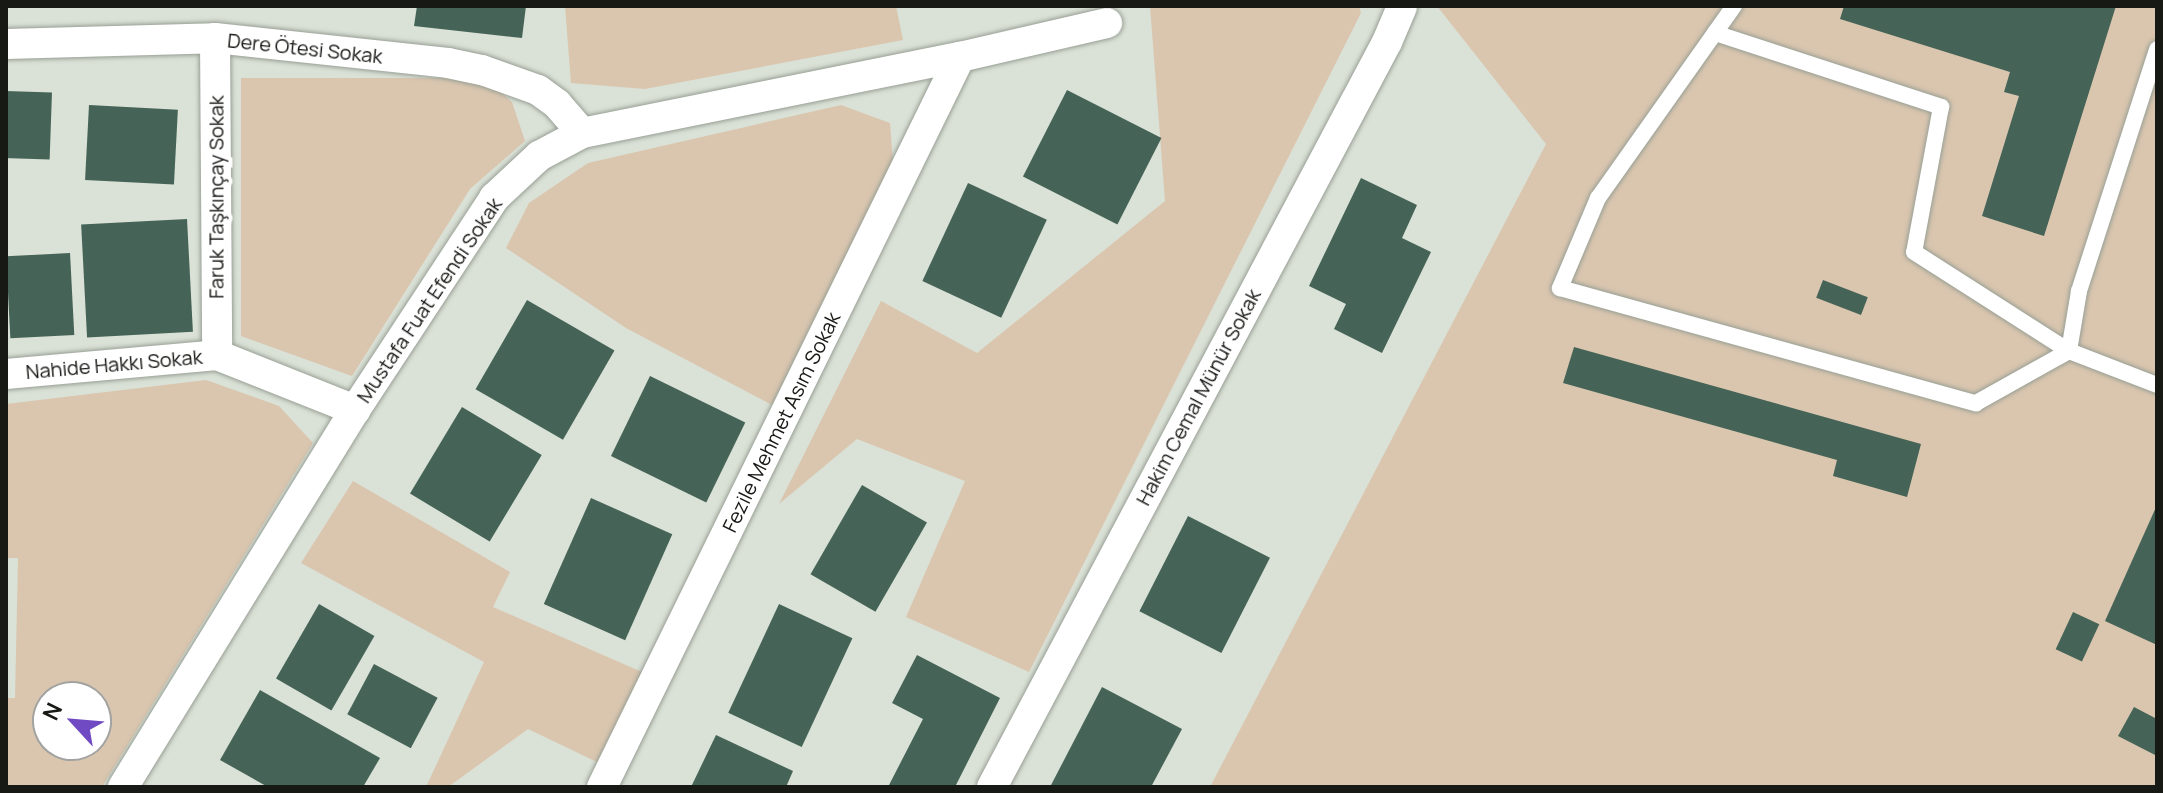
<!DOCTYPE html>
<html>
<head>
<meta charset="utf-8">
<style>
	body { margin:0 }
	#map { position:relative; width:2163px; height:793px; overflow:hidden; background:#dae1d6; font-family:Manrope,sans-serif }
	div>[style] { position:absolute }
	.green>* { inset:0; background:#dac6af }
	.building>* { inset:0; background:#456457; transform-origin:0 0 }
	.roads { filter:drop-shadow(0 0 2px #989f95) drop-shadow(0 0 2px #989f95) }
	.service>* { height:16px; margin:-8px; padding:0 8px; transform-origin:8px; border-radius:8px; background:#fff }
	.minor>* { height:30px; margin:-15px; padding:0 15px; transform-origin:15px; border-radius:15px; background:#fff }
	span { translate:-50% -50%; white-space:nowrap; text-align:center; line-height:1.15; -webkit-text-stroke:8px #fff; paint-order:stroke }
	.street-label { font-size:20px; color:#171915 }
	.frame { position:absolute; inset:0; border:8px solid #171915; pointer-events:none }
	.north { position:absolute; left:32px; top:681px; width:80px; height:80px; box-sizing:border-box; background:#fff; border:2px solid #a2a3a1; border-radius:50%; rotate:296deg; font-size:22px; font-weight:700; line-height:32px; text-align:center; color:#171915 }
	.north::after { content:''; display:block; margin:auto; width:28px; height:36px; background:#6f4ac3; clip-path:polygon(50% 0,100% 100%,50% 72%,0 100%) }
</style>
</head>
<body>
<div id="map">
	<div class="green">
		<div style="clip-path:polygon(565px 6px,896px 6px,903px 40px,645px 89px,571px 83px)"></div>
		<div style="clip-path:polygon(1150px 6px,1359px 6px,1361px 13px,1029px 672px,906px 617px,965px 481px,857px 439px,779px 504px,881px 301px,977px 353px,1165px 201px)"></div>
		<div style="clip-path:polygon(1437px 6px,2157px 6px,2157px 787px,1210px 787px,1546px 144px)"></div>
		<div style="clip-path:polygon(241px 78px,484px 78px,512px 102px,525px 141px,470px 189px,352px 376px,241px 336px)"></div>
		<div style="clip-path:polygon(841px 105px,890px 123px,893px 163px,772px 405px,626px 328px,506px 248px,529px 203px,588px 163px)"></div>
		<div style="clip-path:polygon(evenodd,206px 380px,279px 406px,313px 443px,102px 787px,6px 787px,6px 698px,15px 698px,18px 558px,6px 558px,6px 404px,206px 380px,96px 697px,96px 745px,48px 745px,48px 697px,96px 697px)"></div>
		<div style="clip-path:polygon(353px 481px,510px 572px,493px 607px,642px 672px,597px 762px,528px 729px,448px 787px,426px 787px,484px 662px,301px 563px)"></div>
	</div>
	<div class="building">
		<div style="clip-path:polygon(417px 6px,526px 6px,522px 38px,414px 26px)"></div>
		<div style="clip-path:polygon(1844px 6px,2116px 6px,2044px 236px,1982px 216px,2019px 96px,2004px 92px,2010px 72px,1840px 19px)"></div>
		<div style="left:1067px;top:90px;width:106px;height:97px;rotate:27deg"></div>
		<div style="left:6px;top:91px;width:46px;height:67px;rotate:2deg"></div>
		<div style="left:89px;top:105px;width:89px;height:75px;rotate:3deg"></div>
		<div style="clip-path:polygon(1361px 178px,1417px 205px,1402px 238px,1431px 252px,1382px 353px,1334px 329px,1346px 304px,1309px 286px)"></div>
		<div style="left:968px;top:183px;width:87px;height:108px;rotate:25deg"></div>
		<div style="left:187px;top:219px;width:113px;height:106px;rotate:87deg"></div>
		<div style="left:70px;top:253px;width:82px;height:64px;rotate:87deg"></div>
		<div style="left:1823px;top:280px;width:48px;height:19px;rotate:21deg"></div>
		<div style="left:527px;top:300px;width:101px;height:103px;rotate:30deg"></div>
		<div style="clip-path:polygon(1574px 347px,1921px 444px,1907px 497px,1833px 476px,1837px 460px,1563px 383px)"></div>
		<div style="left:650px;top:376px;width:106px;height:89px;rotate:26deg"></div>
		<div style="left:462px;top:407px;width:93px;height:101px;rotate:31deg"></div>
		<div style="left:862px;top:485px;width:75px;height:103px;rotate:30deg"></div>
		<div style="left:591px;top:498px;width:89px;height:116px;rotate:24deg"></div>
		<div style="clip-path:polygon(2157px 505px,2157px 645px,2105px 621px)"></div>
		<div style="left:1188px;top:516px;width:92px;height:107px;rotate:27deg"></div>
		<div style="left:319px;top:604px;width:64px;height:86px;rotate:30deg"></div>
		<div style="left:779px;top:604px;width:81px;height:120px;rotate:25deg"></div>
		<div style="left:2073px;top:612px;width:29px;height:41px;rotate:25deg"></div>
		<div style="clip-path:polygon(917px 655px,1000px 698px,955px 787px,888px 787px,923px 719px,892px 703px)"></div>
		<div style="left:374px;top:664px;width:72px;height:57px;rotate:28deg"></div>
		<div style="clip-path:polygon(1102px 687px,1182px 729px,1151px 787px,1050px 787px)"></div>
		<div style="clip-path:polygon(260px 690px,380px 758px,363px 787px,268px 787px,220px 760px)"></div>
		<div style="clip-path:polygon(2134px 707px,2157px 719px,2157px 756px,2118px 736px)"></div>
		<div style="clip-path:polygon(716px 735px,793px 771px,786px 787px,691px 787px)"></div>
	</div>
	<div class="roads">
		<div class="service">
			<div style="left:1734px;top:6px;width:235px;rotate:125.3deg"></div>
			<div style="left:1598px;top:198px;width:98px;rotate:112.9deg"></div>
			<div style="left:1560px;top:288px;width:432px;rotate:15.5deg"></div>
			<div style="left:1976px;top:403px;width:107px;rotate:-29.2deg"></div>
			<div style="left:2069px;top:351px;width:94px;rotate:21.1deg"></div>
			<div style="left:1715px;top:33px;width:238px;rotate:18.1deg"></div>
			<div style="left:1941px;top:107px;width:147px;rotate:100.5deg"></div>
			<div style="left:1914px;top:252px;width:184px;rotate:32.6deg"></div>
			<div style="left:2069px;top:351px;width:61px;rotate:-80.5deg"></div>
			<div style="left:2079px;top:291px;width:254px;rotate:-72.1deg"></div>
		</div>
		<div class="minor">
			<div style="left:215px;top:38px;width:317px;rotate:89.6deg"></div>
			<div style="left:6px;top:44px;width:209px;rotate:-1.6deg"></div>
			<div style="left:215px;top:38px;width:234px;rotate:6.1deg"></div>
			<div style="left:448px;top:63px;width:35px;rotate:12deg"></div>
			<div style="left:482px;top:70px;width:59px;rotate:19.7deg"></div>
			<div style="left:538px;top:90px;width:24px;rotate:36deg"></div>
			<div style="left:557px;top:104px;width:38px;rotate:49deg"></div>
			<div style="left:6px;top:374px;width:212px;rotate:-5.1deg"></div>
			<div style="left:217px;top:355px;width:149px;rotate:21.7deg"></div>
			<div style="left:123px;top:787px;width:443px;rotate:-58.4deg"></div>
			<div style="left:355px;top:410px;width:254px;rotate:-56.7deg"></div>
			<div style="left:494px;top:198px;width:62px;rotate:-43deg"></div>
			<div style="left:539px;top:156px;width:49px;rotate:-28.1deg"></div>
			<div style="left:582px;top:133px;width:386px;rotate:-11.4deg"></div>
			<div style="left:960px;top:57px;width:151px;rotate:-13deg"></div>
			<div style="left:602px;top:787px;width:813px;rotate:-63.88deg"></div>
			<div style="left:992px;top:787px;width:843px;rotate:-62.07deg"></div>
			<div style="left:1387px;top:42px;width:39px;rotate:-67deg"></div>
		</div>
	</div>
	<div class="street-label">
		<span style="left:305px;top:48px;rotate:6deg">Dere Ötesi Sokak</span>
		<span style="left:216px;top:197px;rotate:-90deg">Faruk Taşkınçay Sokak</span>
		<span style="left:429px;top:300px;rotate:-56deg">Mustafa Fuat Efendi Sokak</span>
		<span style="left:114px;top:364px;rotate:-5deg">Nahide Hakkı Sokak</span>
		<span style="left:1198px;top:397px;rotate:-62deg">Hakim Cemal Münür Sokak</span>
		<span style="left:781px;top:422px;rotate:-64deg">Fezile Mehmet Asım Sokak</span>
	</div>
	<div class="frame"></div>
	<div class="north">N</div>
</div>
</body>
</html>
